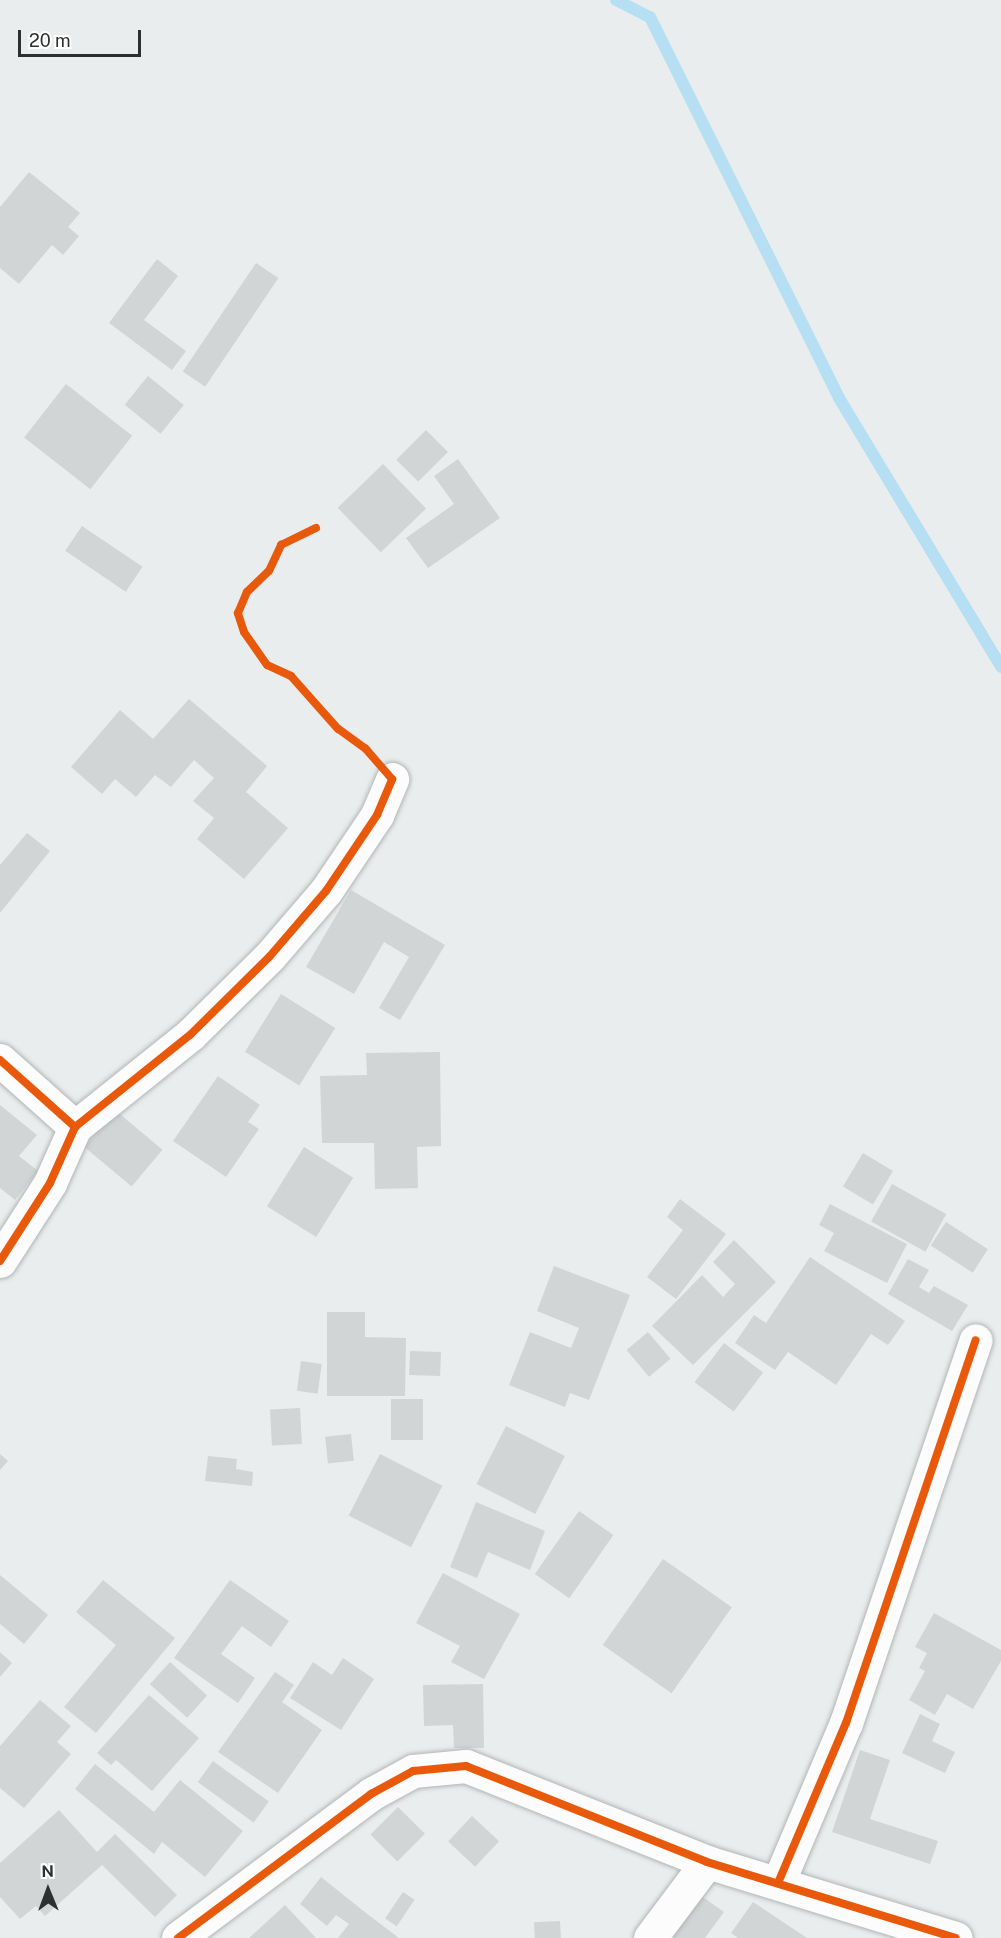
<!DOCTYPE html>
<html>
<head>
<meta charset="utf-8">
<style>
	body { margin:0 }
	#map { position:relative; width:1001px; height:1938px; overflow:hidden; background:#e9eded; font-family:"Public Sans",sans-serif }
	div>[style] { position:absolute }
	.stream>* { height:12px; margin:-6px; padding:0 6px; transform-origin:6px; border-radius:6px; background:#b7dff4 }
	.building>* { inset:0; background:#d2d5d5; transform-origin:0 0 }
	.roads { filter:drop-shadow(0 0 2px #b3b5b5) drop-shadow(0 0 2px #b3b5b5) }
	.street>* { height:33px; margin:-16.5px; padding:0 16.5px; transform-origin:16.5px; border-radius:16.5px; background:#fcfcfc }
	.cycleway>* { height:8px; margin:-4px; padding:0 4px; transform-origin:4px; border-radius:4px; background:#e8590c }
	span { translate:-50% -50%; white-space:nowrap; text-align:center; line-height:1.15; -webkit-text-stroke:4.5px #fff; paint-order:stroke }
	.north { position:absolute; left:18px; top:1860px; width:60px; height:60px; -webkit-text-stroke:4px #fff; paint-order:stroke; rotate:359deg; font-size:16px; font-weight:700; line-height:24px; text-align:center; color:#2e3030 }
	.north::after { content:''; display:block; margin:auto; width:21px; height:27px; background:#2e3030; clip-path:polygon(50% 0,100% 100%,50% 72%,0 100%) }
	.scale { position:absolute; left:18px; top:30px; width:123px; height:27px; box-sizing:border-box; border:3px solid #2e3030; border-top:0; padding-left:8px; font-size:18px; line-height:21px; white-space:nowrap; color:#2e3030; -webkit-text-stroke:4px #fff; paint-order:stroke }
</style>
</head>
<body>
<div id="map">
	<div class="stream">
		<div style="left:616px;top:0;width:38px;rotate:27deg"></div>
		<div style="left:650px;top:17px;width:425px;rotate:63.6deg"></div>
		<div style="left:839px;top:398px;width:314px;rotate:58.9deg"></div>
	</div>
	<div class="building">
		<div style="clip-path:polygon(29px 172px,80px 213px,68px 227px,79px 236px,63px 255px,52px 245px,19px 284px,0 268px,0 207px)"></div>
		<div style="clip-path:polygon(157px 259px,178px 276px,144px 320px,186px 351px,172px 370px,109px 323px)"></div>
		<div style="left:256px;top:263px;width:27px;height:131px;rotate:34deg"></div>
		<div style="left:148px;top:376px;width:46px;height:37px;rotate:39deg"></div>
		<div style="left:66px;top:384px;width:84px;height:68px;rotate:38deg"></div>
		<div style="left:426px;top:430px;width:31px;height:42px;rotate:45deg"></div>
		<div style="clip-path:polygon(458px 459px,500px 518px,428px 568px,406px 538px,454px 504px,434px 476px)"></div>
		<div style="left:383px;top:464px;width:62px;height:63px;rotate:46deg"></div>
		<div style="left:82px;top:526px;width:73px;height:30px;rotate:34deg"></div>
		<div style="clip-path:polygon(189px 699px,267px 766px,246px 792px,288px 828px,244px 879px,197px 839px,214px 818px,193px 801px,214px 778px,194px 760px,171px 787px,155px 775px,136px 797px,115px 779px,102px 794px,71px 767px,120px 710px,153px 739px)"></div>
		<div style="clip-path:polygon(27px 833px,50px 851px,0 913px,0 865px)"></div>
		<div style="clip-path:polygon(351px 890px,445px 945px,400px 1020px,379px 1008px,409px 957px,384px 942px,354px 994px,306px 967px)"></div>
		<div style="left:281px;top:994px;width:64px;height:68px;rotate:32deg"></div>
		<div style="clip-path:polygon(440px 1052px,441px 1146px,417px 1147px,418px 1188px,375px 1189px,374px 1143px,322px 1143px,320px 1076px,367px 1075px,366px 1053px)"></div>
		<div style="clip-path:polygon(218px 1076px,260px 1105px,248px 1122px,259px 1129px,226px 1177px,173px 1141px)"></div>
		<div style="clip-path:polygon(0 1105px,37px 1135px,19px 1156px,38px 1171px,15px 1200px,0 1188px)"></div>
		<div style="left:115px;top:1110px;width:62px;height:48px;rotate:40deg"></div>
		<div style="left:304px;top:1147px;width:58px;height:70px;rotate:32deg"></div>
		<div style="left:863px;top:1153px;width:35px;height:39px;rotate:31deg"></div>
		<div style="left:892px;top:1184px;width:62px;height:43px;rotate:29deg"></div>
		<div style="clip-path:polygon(680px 1199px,726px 1234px,676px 1299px,647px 1277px,683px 1230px,667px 1217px)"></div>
		<div style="clip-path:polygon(830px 1204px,907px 1244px,887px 1283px,824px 1251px,834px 1233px,819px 1225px)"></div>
		<div style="left:946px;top:1222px;width:50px;height:28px;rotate:33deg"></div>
		<div style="clip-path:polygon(734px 1240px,776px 1282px,693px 1365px,652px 1326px,702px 1275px,723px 1297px,735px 1284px,713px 1262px)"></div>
		<div style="clip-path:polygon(810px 1257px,905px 1321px,888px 1345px,871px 1334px,836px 1385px,788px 1352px,775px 1370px,735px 1343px,754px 1315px,766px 1323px)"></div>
		<div style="clip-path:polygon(908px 1259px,929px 1270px,919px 1287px,929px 1293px,934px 1286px,968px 1305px,952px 1331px,888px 1294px)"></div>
		<div style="clip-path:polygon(554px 1266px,630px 1295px,589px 1400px,570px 1393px,565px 1407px,509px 1385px,530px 1332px,571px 1348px,579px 1328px,537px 1311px)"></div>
		<div style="clip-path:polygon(327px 1312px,365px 1312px,365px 1337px,406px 1338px,405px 1396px,327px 1396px)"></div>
		<div style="left:648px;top:1332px;width:35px;height:28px;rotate:50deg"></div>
		<div style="left:724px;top:1343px;width:49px;height:49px;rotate:37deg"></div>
		<div style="left:410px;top:1351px;width:31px;height:24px;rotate:2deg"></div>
		<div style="left:301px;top:1361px;width:21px;height:30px;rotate:8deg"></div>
		<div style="left:423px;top:1399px;width:41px;height:32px;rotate:90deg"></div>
		<div style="left:300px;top:1408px;width:36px;height:30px;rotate:87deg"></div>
		<div style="left:506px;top:1426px;width:66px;height:65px;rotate:27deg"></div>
		<div style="left:351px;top:1434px;width:27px;height:26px;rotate:84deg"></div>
		<div style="clip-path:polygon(0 1454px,8px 1461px,0 1470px)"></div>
		<div style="left:380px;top:1454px;width:70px;height:69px;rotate:27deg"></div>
		<div style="clip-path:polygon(208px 1456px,237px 1459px,236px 1469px,253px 1472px,252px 1486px,205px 1481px)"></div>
		<div style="clip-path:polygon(476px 1502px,545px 1531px,530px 1570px,488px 1552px,477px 1578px,450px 1567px)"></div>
		<div style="left:579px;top:1511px;width:42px;height:77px;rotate:35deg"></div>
		<div style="left:663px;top:1559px;width:84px;height:105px;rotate:35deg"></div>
		<div style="clip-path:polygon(443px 1573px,520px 1614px,484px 1679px,451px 1662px,460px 1646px,416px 1623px)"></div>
		<div style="clip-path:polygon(0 1575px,48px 1615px,24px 1644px,0 1624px)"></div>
		<div style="clip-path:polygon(103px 1580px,175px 1638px,96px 1733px,64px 1707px,116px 1645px,76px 1612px)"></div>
		<div style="clip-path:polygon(230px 1580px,289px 1621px,271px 1647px,242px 1626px,221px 1654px,255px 1678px,238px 1703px,174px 1658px)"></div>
		<div style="clip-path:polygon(934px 1613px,1001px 1650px,1001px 1661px,973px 1709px,947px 1694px,935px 1715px,909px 1700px,925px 1671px,919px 1668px,927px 1653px,915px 1647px)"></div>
		<div style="clip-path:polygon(0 1652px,12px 1663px,0 1677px)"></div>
		<div style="clip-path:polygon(343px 1658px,374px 1679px,341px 1730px,290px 1698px,313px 1662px,332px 1675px)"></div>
		<div style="left:170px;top:1662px;width:50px;height:30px;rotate:42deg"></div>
		<div style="clip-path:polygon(275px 1672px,294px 1685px,282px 1702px,322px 1730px,278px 1793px,218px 1752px)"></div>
		<div style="clip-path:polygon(483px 1684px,484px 1748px,454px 1748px,453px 1725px,424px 1726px,423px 1685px)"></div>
		<div style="clip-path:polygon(149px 1695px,199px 1738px,152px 1791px,116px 1760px,111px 1765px,97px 1753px)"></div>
		<div style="clip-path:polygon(40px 1700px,71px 1726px,57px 1742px,71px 1754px,24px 1808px,0 1788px,0 1746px)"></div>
		<div style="clip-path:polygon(920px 1714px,940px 1724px,932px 1741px,955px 1752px,945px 1773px,902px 1753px)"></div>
		<div style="clip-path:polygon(860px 1750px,890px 1760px,870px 1819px,938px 1841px,930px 1864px,832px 1832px)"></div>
		<div style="left:213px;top:1761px;width:69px;height:26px;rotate:36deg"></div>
		<div style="clip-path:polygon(95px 1764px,154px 1812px,180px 1780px,243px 1831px,205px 1877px,162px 1842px,154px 1854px,75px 1789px)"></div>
		<div style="left:398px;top:1807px;width:38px;height:39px;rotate:45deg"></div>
		<div style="clip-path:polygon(59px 1810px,97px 1852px,115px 1834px,177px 1895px,155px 1917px,102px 1865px,45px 1916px,36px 1906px,20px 1919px,0 1897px,0 1863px)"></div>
		<div style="left:472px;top:1816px;width:37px;height:35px;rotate:43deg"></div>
		<div style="clip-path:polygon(321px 1877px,366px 1913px,399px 1938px,338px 1938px,349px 1924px,336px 1915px,327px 1926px,300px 1904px)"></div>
		<div style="left:403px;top:1892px;width:14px;height:32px;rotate:34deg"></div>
		<div style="clip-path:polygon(697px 1893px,724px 1912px,705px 1938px,665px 1938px)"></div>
		<div style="clip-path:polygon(753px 1902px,807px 1938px,738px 1938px,731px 1933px)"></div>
		<div style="clip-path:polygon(285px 1905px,316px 1938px,249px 1938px)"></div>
		<div style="left:560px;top:1921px;width:17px;height:26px;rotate:87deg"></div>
	</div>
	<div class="roads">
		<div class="street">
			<div style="left:0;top:1060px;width:101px;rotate:41.8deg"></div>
			<div style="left:0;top:1261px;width:93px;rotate:-57.3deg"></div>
			<div style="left:50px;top:1183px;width:61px;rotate:-65.9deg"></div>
			<div style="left:75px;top:1127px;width:147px;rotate:-38.7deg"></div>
			<div style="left:190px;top:1035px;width:112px;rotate:-44.6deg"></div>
			<div style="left:270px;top:956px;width:86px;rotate:-49.3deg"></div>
			<div style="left:326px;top:891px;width:92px;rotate:-56.1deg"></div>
			<div style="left:377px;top:815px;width:39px;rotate:-67deg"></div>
			<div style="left:778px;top:1883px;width:174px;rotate:-67deg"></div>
			<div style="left:846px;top:1723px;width:404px;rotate:-71.3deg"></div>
			<div style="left:178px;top:1938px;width:241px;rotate:-36.7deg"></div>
			<div style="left:371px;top:1794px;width:48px;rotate:-28.7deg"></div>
			<div style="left:413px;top:1771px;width:53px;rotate:-5.4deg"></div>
			<div style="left:466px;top:1766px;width:259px;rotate:21.7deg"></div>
			<div style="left:707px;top:1862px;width:260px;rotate:17deg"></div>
			<div style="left:650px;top:1938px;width:95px;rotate:-53.1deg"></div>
		</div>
	</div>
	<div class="cycleway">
		<div style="left:0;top:1060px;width:101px;rotate:41.8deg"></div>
		<div style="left:0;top:1261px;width:93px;rotate:-57.3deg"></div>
		<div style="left:50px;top:1183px;width:61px;rotate:-65.9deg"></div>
		<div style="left:75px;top:1127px;width:147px;rotate:-38.7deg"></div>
		<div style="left:190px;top:1035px;width:112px;rotate:-44.6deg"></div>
		<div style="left:270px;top:956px;width:86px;rotate:-49.3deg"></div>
		<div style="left:326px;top:891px;width:92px;rotate:-56.1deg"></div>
		<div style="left:377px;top:815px;width:39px;rotate:-67deg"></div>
		<div style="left:392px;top:779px;width:40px;rotate:-131deg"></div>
		<div style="left:366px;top:749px;width:34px;rotate:-144deg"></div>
		<div style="left:338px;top:729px;width:71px;rotate:-131.6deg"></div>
		<div style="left:291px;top:676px;width:26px;rotate:-155deg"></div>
		<div style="left:267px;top:665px;width:40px;rotate:-124.9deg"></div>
		<div style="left:244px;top:632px;width:20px;rotate:-108deg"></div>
		<div style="left:238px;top:613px;width:23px;rotate:-67deg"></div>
		<div style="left:247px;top:592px;width:30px;rotate:-44deg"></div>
		<div style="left:269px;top:571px;width:29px;rotate:-65deg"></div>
		<div style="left:281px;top:545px;width:39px;rotate:-26deg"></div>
		<div style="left:778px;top:1883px;width:174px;rotate:-67deg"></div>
		<div style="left:846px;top:1723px;width:404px;rotate:-71.3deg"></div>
		<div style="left:178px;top:1938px;width:241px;rotate:-36.7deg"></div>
		<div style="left:371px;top:1794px;width:48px;rotate:-28.7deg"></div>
		<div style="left:413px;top:1771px;width:53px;rotate:-5.4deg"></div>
		<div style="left:466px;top:1766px;width:259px;rotate:21.7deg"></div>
		<div style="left:707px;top:1862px;width:260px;rotate:17deg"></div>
	</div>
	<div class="north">N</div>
	<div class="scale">20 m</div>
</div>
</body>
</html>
